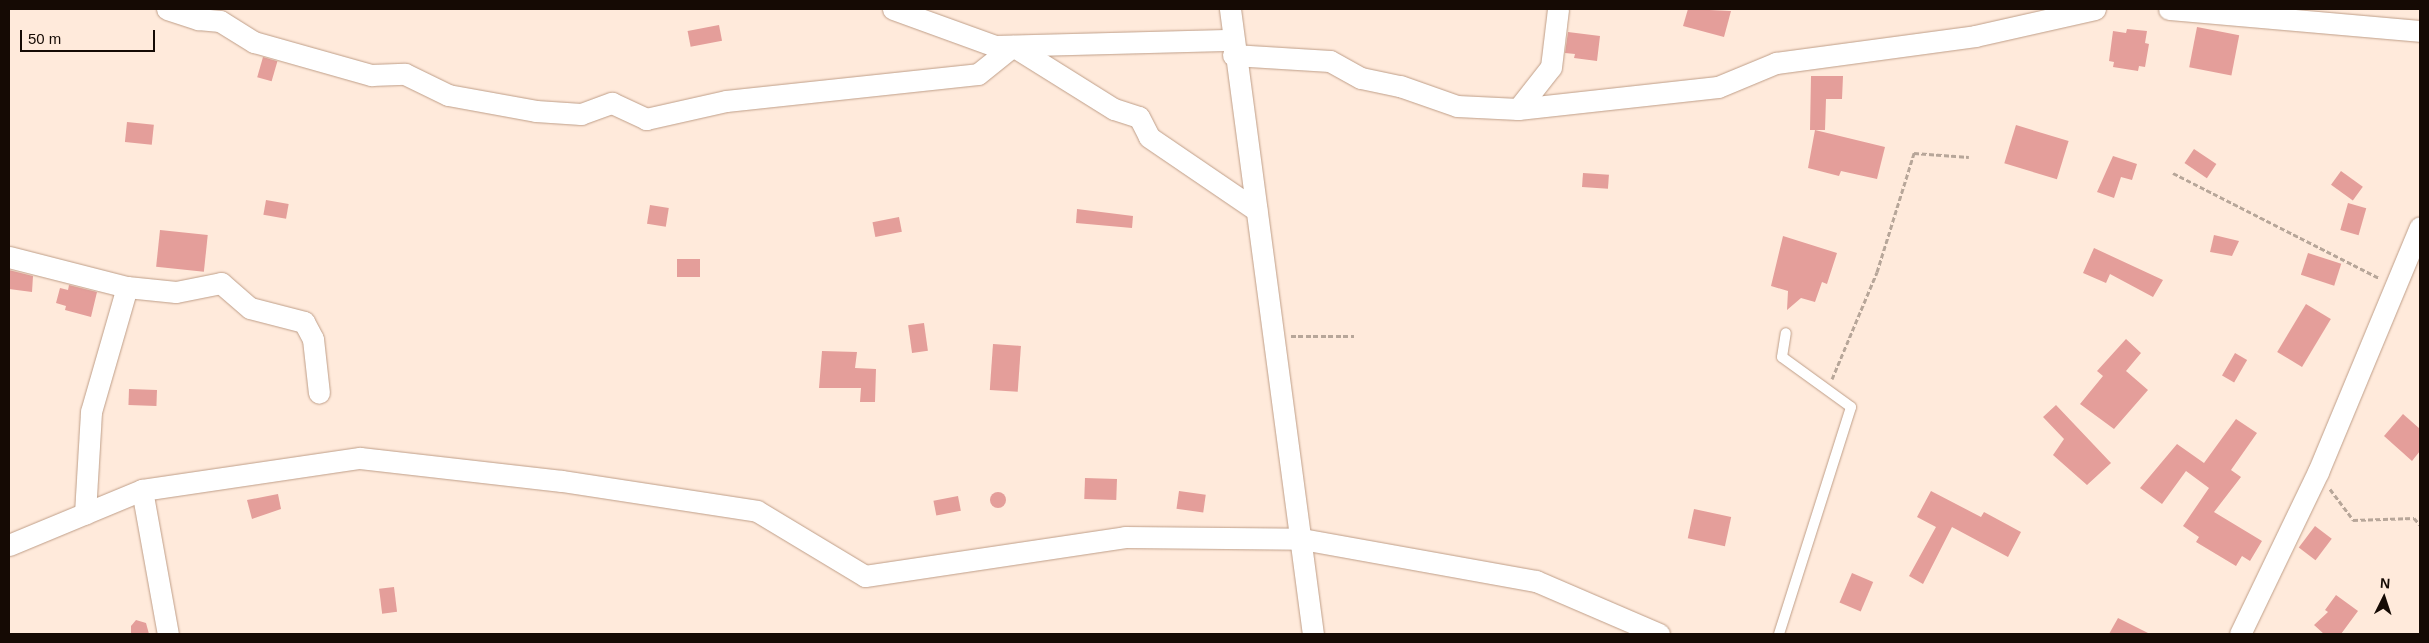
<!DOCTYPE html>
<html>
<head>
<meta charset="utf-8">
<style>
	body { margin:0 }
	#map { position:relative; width:2429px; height:643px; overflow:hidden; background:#ffeadb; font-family:Helvetica,sans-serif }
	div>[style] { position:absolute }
	.building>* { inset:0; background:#e49e9a; transform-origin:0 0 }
	.round { border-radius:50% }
	.path>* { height:3px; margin-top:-1.5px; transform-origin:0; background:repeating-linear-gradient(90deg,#b7a699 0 5px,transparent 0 7.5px) }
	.roads { filter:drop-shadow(0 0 1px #bf9e88) drop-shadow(0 0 1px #bf9e88) }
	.service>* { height:10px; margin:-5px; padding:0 5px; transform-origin:5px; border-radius:5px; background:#fff }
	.minor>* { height:21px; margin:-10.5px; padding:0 10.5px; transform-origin:10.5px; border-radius:10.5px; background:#fff }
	span { translate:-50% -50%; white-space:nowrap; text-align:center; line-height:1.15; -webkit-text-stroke:5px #ffeadb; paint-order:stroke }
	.frame { position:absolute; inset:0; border:10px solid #150a04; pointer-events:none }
	.north { position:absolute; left:2359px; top:573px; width:50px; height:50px; -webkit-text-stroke:4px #ffeadb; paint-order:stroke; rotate:4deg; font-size:14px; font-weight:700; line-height:20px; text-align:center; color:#150a04 }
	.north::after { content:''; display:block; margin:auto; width:18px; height:22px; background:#150a04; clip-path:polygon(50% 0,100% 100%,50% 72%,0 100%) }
	.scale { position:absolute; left:20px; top:30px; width:135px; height:22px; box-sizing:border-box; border:2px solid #150a04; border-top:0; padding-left:6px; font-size:15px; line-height:18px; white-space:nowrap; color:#150a04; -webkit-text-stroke:4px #ffeadb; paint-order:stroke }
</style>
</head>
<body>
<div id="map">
	<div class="building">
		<div style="clip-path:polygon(1688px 9px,1731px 11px,1724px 37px,1683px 26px)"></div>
		<div style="left:719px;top:25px;width:16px;height:32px;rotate:79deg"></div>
		<div style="left:2197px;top:27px;width:43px;height:41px;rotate:11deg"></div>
		<div style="clip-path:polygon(2127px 29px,2147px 31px,2145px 43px,2149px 44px,2145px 67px,2139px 66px,2138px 71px,2113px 67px,2114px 62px,2109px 61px,2113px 31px,2126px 33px)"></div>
		<div style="clip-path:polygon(1568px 32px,1600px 36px,1597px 61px,1574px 58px,1575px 54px,1565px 53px)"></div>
		<div style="left:263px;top:57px;width:15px;height:21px;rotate:16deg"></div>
		<div style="clip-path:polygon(1811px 76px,1843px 76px,1842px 99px,1826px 99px,1825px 130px,1810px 130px)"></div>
		<div style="left:127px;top:122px;width:27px;height:20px;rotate:6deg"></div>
		<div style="left:2016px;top:125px;width:55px;height:40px;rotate:17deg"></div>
		<div style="clip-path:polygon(1815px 130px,1885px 147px,1877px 179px,1841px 171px,1839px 176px,1808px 168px)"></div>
		<div style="left:2194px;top:149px;width:27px;height:17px;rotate:34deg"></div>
		<div style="clip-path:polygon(2113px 156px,2137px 164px,2132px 180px,2121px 177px,2114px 198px,2097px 192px)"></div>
		<div style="left:2341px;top:171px;width:27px;height:17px;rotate:36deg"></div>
		<div style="left:1583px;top:173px;width:26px;height:14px;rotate:4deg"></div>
		<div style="left:266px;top:200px;width:23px;height:15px;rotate:10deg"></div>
		<div style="left:2348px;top:203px;width:19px;height:28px;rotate:16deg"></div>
		<div style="left:650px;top:205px;width:19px;height:19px;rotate:9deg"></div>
		<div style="clip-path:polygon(1077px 209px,1133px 216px,1132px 228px,1076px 223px)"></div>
		<div style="left:899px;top:217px;width:15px;height:27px;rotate:79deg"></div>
		<div style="left:160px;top:230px;width:48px;height:37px;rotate:6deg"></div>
		<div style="clip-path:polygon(2214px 235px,2239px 241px,2232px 256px,2210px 252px)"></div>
		<div style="clip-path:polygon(1783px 236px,1837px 253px,1827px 284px,1822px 282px,1815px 302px,1801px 298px,1787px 310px,1788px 291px,1771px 286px)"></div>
		<div style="clip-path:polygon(2094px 248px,2163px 280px,2153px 297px,2110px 274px,2106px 283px,2083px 273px)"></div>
		<div style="left:2308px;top:253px;width:35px;height:23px;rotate:18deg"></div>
		<div style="left:677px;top:259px;width:23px;height:18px"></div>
		<div style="clip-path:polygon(9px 270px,33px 276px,32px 292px,9px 289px)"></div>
		<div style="clip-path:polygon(69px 285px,97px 292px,91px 317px,65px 310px,66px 306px,56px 303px,60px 288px,68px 290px)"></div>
		<div style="left:2306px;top:304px;width:29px;height:56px;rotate:31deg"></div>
		<div style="left:924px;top:323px;width:28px;height:16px;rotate:82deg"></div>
		<div style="clip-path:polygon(2126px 339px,2141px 353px,2126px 371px,2148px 390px,2114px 429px,2080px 404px,2103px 376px,2097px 371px)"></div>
		<div style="left:993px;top:344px;width:28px;height:46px;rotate:4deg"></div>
		<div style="clip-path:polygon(822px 351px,857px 352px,855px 368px,876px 369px,875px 402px,860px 402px,861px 388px,819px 388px)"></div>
		<div style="left:2235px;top:353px;width:14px;height:26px;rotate:30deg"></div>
		<div style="left:129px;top:389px;width:28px;height:16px;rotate:2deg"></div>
		<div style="clip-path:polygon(2056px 405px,2111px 463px,2087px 485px,2053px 455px,2064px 439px,2043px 417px)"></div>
		<div style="clip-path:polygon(2403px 414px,2420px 429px,2420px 451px,2412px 461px,2384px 436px)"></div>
		<div style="clip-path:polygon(2236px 419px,2257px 433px,2231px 470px,2241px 477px,2214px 512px,2262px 541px,2250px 561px,2242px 556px,2236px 566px,2196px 542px,2199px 537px,2183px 526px,2209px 488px,2186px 471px,2162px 504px,2140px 488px,2177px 444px,2204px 463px)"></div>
		<div style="left:1085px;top:478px;width:32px;height:21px;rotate:2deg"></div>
		<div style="left:1179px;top:491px;width:27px;height:18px;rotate:8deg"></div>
		<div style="clip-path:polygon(1931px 491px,1981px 517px,1984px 512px,2021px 532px,2008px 557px,1952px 527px,1923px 584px,1909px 576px,1936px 527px,1917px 517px)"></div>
		<div class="round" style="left:990px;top:492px;width:16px;height:16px"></div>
		<div style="clip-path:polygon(278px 494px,281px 509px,252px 519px,247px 500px)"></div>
		<div style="left:958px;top:496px;width:15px;height:25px;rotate:79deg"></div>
		<div style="left:1694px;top:509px;width:38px;height:30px;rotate:12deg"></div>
		<div style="left:2315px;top:526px;width:21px;height:27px;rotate:37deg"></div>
		<div style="left:1852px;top:573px;width:23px;height:32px;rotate:23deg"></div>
		<div style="left:394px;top:587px;width:25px;height:15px;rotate:83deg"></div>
		<div style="clip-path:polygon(2336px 595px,2358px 611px,2341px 634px,2324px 634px,2314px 625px,2328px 612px,2325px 610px)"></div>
		<div style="clip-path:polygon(2118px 618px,2150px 634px,2109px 634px)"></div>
		<div style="clip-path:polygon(136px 620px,146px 623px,149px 634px,131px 634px,131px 626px)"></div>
	</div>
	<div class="path">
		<div style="left:2173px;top:173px;width:231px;rotate:27deg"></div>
		<div style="left:1291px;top:336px;width:63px"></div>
		<div style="left:1832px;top:379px;width:116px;rotate:-67.2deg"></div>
		<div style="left:1877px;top:272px;width:125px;rotate:-72.7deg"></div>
		<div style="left:1914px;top:153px;width:55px;rotate:4.2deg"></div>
		<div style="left:2330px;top:489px;width:39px;rotate:53deg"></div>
		<div style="left:2353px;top:520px;width:61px;rotate:-1.9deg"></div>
		<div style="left:2414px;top:518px;width:9px;rotate:49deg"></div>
	</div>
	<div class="roads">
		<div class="service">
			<div style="left:1779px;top:634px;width:238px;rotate:-72.4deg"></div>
			<div style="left:1851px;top:407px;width:85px;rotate:-144.1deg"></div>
			<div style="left:1782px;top:357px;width:24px;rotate:-81deg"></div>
		</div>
		<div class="minor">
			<div style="left:167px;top:9px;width:33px;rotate:18deg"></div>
			<div style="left:198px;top:19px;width:22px;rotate:5deg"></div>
			<div style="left:220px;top:21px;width:40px;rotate:32deg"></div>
			<div style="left:254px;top:42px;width:122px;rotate:15.8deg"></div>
			<div style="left:371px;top:75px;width:34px;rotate:-2deg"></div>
			<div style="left:405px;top:74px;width:48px;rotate:26deg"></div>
			<div style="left:448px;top:95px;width:89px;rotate:10.3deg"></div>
			<div style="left:536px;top:111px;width:45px;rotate:3.8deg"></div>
			<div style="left:581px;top:114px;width:33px;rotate:-20deg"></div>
			<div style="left:612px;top:103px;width:38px;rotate:25deg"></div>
			<div style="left:646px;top:119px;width:82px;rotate:-12.7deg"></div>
			<div style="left:726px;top:101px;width:253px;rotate:-6.1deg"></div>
			<div style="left:978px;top:74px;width:45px;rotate:-38.7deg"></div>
			<div style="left:1013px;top:46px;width:119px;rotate:32deg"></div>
			<div style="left:1114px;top:109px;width:26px;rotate:18deg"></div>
			<div style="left:1139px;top:117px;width:22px;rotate:63deg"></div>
			<div style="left:1149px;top:137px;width:130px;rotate:34.3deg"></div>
			<div style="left:893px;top:9px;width:109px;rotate:19.9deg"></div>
			<div style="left:995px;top:46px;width:237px;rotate:-1.5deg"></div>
			<div style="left:1230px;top:9px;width:630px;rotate:82.44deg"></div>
			<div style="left:2169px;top:9px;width:252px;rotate:5deg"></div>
			<div style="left:1233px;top:55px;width:97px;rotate:3.5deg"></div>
			<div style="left:1330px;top:61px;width:35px;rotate:29deg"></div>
			<div style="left:1361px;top:78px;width:40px;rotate:12deg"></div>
			<div style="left:1400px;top:86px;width:60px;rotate:19.3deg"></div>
			<div style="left:1457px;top:106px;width:61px;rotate:2.8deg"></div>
			<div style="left:1518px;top:109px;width:201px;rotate:-6.3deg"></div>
			<div style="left:1718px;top:87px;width:63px;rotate:-22.5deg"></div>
			<div style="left:1776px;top:63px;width:201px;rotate:-7.7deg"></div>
			<div style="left:1975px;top:36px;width:123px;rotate:-12.7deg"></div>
			<div style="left:1518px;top:109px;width:53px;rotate:-51.8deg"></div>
			<div style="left:1551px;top:67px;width:58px;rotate:-83.1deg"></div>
			<div style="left:9px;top:257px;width:122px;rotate:14.3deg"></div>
			<div style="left:127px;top:287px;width:130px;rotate:106.1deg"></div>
			<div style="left:91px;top:412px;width:102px;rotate:93.4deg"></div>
			<div style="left:127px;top:287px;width:49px;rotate:5.8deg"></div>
			<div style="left:176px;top:292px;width:46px;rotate:-11.3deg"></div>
			<div style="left:221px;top:283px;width:38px;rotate:41deg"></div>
			<div style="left:250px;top:308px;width:56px;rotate:14.5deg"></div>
			<div style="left:304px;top:322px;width:19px;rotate:62deg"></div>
			<div style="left:313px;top:339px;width:54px;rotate:83.7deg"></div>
			<div style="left:142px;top:490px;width:146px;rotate:79.8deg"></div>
			<div style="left:9px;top:545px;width:144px;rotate:-22.5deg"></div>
			<div style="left:142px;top:490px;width:220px;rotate:-8.4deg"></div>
			<div style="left:360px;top:458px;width:203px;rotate:6.5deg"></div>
			<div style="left:562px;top:481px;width:197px;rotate:8.7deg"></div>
			<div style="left:757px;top:511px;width:126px;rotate:31deg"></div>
			<div style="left:865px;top:576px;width:263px;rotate:-8.5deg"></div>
			<div style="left:1125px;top:537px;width:177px;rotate:0.6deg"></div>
			<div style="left:1302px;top:539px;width:238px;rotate:10.2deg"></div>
			<div style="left:1536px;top:581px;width:134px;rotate:23.3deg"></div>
			<div style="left:2240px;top:634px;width:180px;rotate:-64.3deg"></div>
			<div style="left:2318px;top:472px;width:265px;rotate:-67.4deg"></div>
		</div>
	</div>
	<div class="frame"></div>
	<div class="north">N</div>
	<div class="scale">50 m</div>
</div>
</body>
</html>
